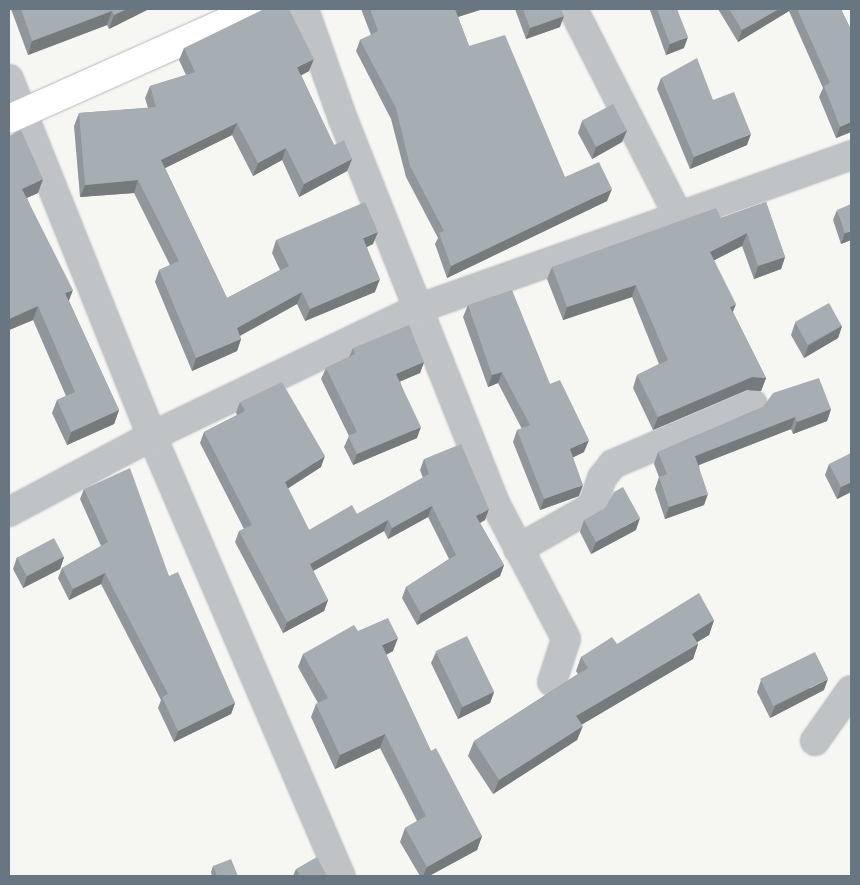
<!DOCTYPE html>
<html>
<head>
<meta charset="utf-8">
<style>
	body { margin:0 }
	#map { position:relative; width:860px; height:885px; overflow:hidden; background:#f6f6f3; font-family:Quicksand,sans-serif }
	div>[style] { position:absolute }
	.roads { filter:drop-shadow(0 0 1px #b3b7ba) drop-shadow(0 0 1px #b3b7ba) }
	.minor>* { height:28px; margin:-14px; padding:0 14px; transform-origin:14px; border-radius:14px; background:#bfc3c6 }
	.major>* { height:28px; margin:-14px; padding:0 14px; transform-origin:14px; border-radius:14px; background:#fff }
	.wall>* { inset:0; background:#90969a }
	.shaded-wall>* { inset:0; background:#757a7d }
	.building>* { inset:0; background:#a7aeb3; transform-origin:0 0 }
	span { translate:-50% -50%; white-space:nowrap; text-align:center; line-height:1.15; -webkit-text-stroke:5px #fff; paint-order:stroke }
	.frame { position:absolute; inset:0; border:10px solid #687681; pointer-events:none }
</style>
</head>
<body>
<div id="map">
	<div class="roads">
		<div class="minor">
			<div style="left:304px;top:9px;width:117px;rotate:70.5deg"></div>
			<div style="left:343px;top:119px;width:413px;rotate:68.4deg"></div>
			<div style="left:495px;top:503px;width:153px;rotate:62.4deg"></div>
			<div style="left:566px;top:639px;width:45px;rotate:108deg"></div>
			<div style="left:573px;top:9px;width:231px;rotate:63deg"></div>
			<div style="left:9px;top:79px;width:385px;rotate:68.2deg"></div>
			<div style="left:152px;top:436px;width:479px;rotate:66.8deg"></div>
			<div style="left:9px;top:512px;width:162px;rotate:-28deg"></div>
			<div style="left:152px;top:436px;width:294px;rotate:-25.6deg"></div>
			<div style="left:417px;top:309px;width:461px;rotate:-19.5deg"></div>
			<div style="left:518px;top:549px;width:85px;rotate:-29.6deg"></div>
			<div style="left:592px;top:507px;width:31px;rotate:-71deg"></div>
			<div style="left:602px;top:478px;width:18px;rotate:-52deg"></div>
			<div style="left:613px;top:464px;width:152px;rotate:-23.2deg"></div>
			<div style="left:815px;top:741px;width:62px;rotate:-54.8deg"></div>
		</div>
		<div class="major">
			<div style="left:9px;top:119px;width:269px;rotate:-24.1deg"></div>
		</div>
	</div>
	<div class="wall">
		<div style="clip-path:polygon(11px 9px,149px 9px,109px 29px,107px 25px,28px 55px)"></div>
		<div style="clip-path:polygon(361px 9px,483px 9px,458px 17px,469px 46px,565px 177px,607px 201px,447px 278px,435px 244px,438px 238px,406px 177px,391px 119px,356px 51px,360px 40px,371px 35px)"></div>
		<div style="clip-path:polygon(515px 9px,561px 9px,560px 27px,526px 39px)"></div>
		<div style="clip-path:polygon(650px 9px,677px 9px,684px 48px,666px 55px,650px 10px)"></div>
		<div style="clip-path:polygon(718px 9px,841px 9px,851px 30px,851px 132px,836px 138px,819px 97px,823px 88px,789px 11px,738px 42px)"></div>
		<div style="clip-path:polygon(184px 48px,309px 71px,301px 75px,334px 145px,352px 159px,347px 171px,299px 197px,282px 160px,253px 176px,232px 135px,165px 168px,227px 298px,280px 270px,272px 253px,276px 240px,373px 244px,367px 247px,375px 292px,305px 321px,297px 304px,240px 336px,241px 339px,237px 351px,192px 371px,155px 282px,159px 270px,170px 265px,134px 193px,80px 197px,74px 126px,79px 113px,148px 108px,145px 98px,150px 86px,186px 75px,179px 60px)"></div>
		<div style="clip-path:polygon(661px 78px,713px 100px,747px 145px,690px 169px,657px 89px)"></div>
		<div style="clip-path:polygon(582px 121px,627px 130px,622px 142px,592px 159px,578px 133px)"></div>
		<div style="clip-path:polygon(9px 136px,38px 193px,27px 198px,69px 301px,119px 410px,114px 424px,67px 445px,52px 413px,57px 400px,66px 396px,33px 320px,9px 330px)"></div>
		<div style="clip-path:polygon(766px 202px,785px 257px,781px 269px,754px 279px,742px 246px,714px 260px,733px 312px,766px 378px,761px 391px,747px 390px,653px 430px,633px 388px,637px 375px,659px 364px,632px 297px,563px 320px,547px 279px,552px 267px,721px 218px)"></div>
		<div style="clip-path:polygon(837px 210px,851px 240px,841px 244px,833px 220px)"></div>
		<div style="clip-path:polygon(468px 305px,550px 384px,584px 452px,573px 457px,579px 496px,540px 510px,513px 442px,517px 430px,522px 429px,498px 383px,488px 387px,463px 317px)"></div>
		<div style="clip-path:polygon(795px 323px,842px 326px,838px 338px,804px 358px,791px 335px)"></div>
		<div style="clip-path:polygon(353px 348px,424px 362px,420px 373px,400px 381px,417px 438px,353px 465px,344px 447px,349px 436px,321px 379px,326px 368px,349px 357px)"></div>
		<div style="clip-path:polygon(240px 402px,321px 467px,288px 488px,309px 530px,357px 514px,423px 478px,420px 470px,424px 459px,485px 520px,480px 523px,504px 565px,500px 576px,417px 625px,402px 598px,406px 587px,449px 559px,428px 517px,388px 539px,384px 531px,313px 571px,328px 600px,324px 611px,283px 633px,235px 542px,239px 531px,244px 529px,200px 443px,204px 432px,237px 415px,236px 413px)"></div>
		<div style="clip-path:polygon(763px 407px,831px 409px,827px 421px,793px 434px,791px 429px,699px 465px,704px 505px,665px 519px,655px 489px,659px 477px,654px 464px,658px 452px)"></div>
		<div style="clip-path:polygon(829px 464px,851px 492px,837px 499px,825px 475px)"></div>
		<div style="clip-path:polygon(84px 489px,169px 576px,235px 703px,231px 714px,174px 742px,158px 708px,161px 700px,101px 584px,69px 600px,58px 578px,62px 568px,101px 546px,80px 499px)"></div>
		<div style="clip-path:polygon(584px 520px,636px 530px,591px 554px,580px 532px)"></div>
		<div style="clip-path:polygon(17px 557px,64px 557px,60px 569px,23px 588px,13px 569px)"></div>
		<div style="clip-path:polygon(714px 620px,709px 635px,697px 642px,698px 644px,693px 659px,582px 724px,577px 740px,493px 794px,468px 756px,474px 741px,578px 674px,576px 671px,581px 657px,617px 644px)"></div>
		<div style="clip-path:polygon(358px 631px,393px 651px,386px 655px,431px 751px,482px 836px,477px 850px,429px 876px,420px 876px,400px 842px,405px 828px,417px 821px,380px 748px,335px 769px,311px 717px,316px 704px,318px 703px,298px 667px,303px 654px)"></div>
		<div style="clip-path:polygon(436px 652px,494px 692px,490px 703px,458px 719px,431px 663px)"></div>
		<div style="clip-path:polygon(761px 680px,824px 690px,770px 718px,757px 692px)"></div>
		<div style="clip-path:polygon(213px 866px,238px 876px,212px 876px,211px 872px)"></div>
		<div style="clip-path:polygon(296px 869px,327px 876px,293px 876px)"></div>
	</div>
	<div class="shaded-wall">
		<div style="clip-path:polygon(127px 9px,149px 9px,109px 29px,114px 15px)"></div>
		<div style="clip-path:polygon(455px 9px,483px 9px,451px 19px)"></div>
		<div style="clip-path:polygon(779px 9px,790px 9px,789px 11px,738px 42px,742px 30px)"></div>
		<div style="clip-path:polygon(112px 11px,107px 25px,28px 55px,32px 41px)"></div>
		<div style="clip-path:polygon(564px 16px,560px 27px,526px 39px,530px 28px)"></div>
		<div style="clip-path:polygon(688px 37px,684px 48px,666px 55px,670px 44px)"></div>
		<div style="clip-path:polygon(314px 59px,309px 71px,293px 80px,297px 67px)"></div>
		<div style="clip-path:polygon(851px 122px,851px 132px,836px 138px,840px 127px)"></div>
		<div style="clip-path:polygon(237px 123px,232px 135px,157px 172px,161px 160px)"></div>
		<div style="clip-path:polygon(627px 130px,622px 142px,592px 159px,596px 147px)"></div>
		<div style="clip-path:polygon(751px 134px,747px 145px,690px 169px,694px 157px)"></div>
		<div style="clip-path:polygon(286px 148px,282px 160px,253px 176px,258px 163px)"></div>
		<div style="clip-path:polygon(352px 159px,347px 171px,299px 197px,304px 184px)"></div>
		<div style="clip-path:polygon(43px 179px,38px 193px,17px 202px,22px 189px)"></div>
		<div style="clip-path:polygon(138px 180px,134px 193px,80px 197px,85px 185px)"></div>
		<div style="clip-path:polygon(612px 189px,607px 201px,447px 278px,451px 266px)"></div>
		<div style="clip-path:polygon(851px 231px,851px 240px,841px 244px,845px 233px)"></div>
		<div style="clip-path:polygon(378px 232px,373px 244px,358px 251px,363px 238px)"></div>
		<div style="clip-path:polygon(747px 233px,742px 246px,705px 265px,710px 252px)"></div>
		<div style="clip-path:polygon(785px 257px,781px 269px,754px 279px,758px 266px)"></div>
		<div style="clip-path:polygon(380px 279px,375px 292px,305px 321px,310px 309px)"></div>
		<div style="clip-path:polygon(636px 285px,632px 297px,563px 320px,567px 307px)"></div>
		<div style="clip-path:polygon(73px 290px,68px 303px,65px 293px)"></div>
		<div style="clip-path:polygon(302px 292px,297px 304px,232px 340px,237px 328px)"></div>
		<div style="clip-path:polygon(736px 304px,731px 317px,730px 307px)"></div>
		<div style="clip-path:polygon(38px 306px,33px 320px,9px 330px,9px 319px)"></div>
		<div style="clip-path:polygon(842px 326px,838px 338px,804px 358px,808px 346px)"></div>
		<div style="clip-path:polygon(241px 339px,237px 351px,192px 371px,196px 358px)"></div>
		<div style="clip-path:polygon(424px 362px,420px 373px,392px 385px,396px 374px)"></div>
		<div style="clip-path:polygon(502px 372px,498px 383px,488px 387px,492px 375px)"></div>
		<div style="clip-path:polygon(752px 377px,766px 378px,761px 391px,747px 390px,653px 430px,658px 417px)"></div>
		<div style="clip-path:polygon(831px 409px,827px 421px,793px 434px,797px 422px)"></div>
		<div style="clip-path:polygon(119px 410px,114px 424px,67px 445px,71px 432px)"></div>
		<div style="clip-path:polygon(795px 417px,791px 429px,691px 468px,695px 456px)"></div>
		<div style="clip-path:polygon(421px 427px,417px 438px,353px 465px,357px 454px)"></div>
		<div style="clip-path:polygon(589px 440px,584px 452px,566px 461px,570px 449px)"></div>
		<div style="clip-path:polygon(325px 456px,321px 467px,281px 493px,285px 482px)"></div>
		<div style="clip-path:polygon(851px 482px,851px 492px,837px 499px,841px 487px)"></div>
		<div style="clip-path:polygon(583px 485px,579px 496px,540px 510px,544px 499px)"></div>
		<div style="clip-path:polygon(708px 494px,704px 505px,665px 519px,669px 507px)"></div>
		<div style="clip-path:polygon(432px 506px,428px 517px,388px 539px,392px 528px)"></div>
		<div style="clip-path:polygon(489px 509px,485px 520px,472px 527px,476px 516px)"></div>
		<div style="clip-path:polygon(640px 518px,636px 530px,591px 554px,596px 542px)"></div>
		<div style="clip-path:polygon(388px 520px,384px 531px,306px 575px,310px 564px)"></div>
		<div style="clip-path:polygon(64px 557px,60px 569px,23px 588px,27px 576px)"></div>
		<div style="clip-path:polygon(504px 565px,500px 576px,417px 625px,421px 614px)"></div>
		<div style="clip-path:polygon(105px 573px,101px 584px,69px 600px,73px 589px)"></div>
		<div style="clip-path:polygon(328px 600px,324px 611px,283px 633px,287px 622px)"></div>
		<div style="clip-path:polygon(714px 620px,709px 635px,686px 649px,692px 634px)"></div>
		<div style="clip-path:polygon(398px 638px,393px 651px,377px 659px,382px 645px)"></div>
		<div style="clip-path:polygon(698px 644px,693px 659px,571px 731px,576px 716px)"></div>
		<div style="clip-path:polygon(828px 679px,824px 690px,770px 718px,775px 706px)"></div>
		<div style="clip-path:polygon(494px 692px,490px 703px,458px 719px,462px 707px)"></div>
		<div style="clip-path:polygon(235px 703px,231px 714px,174px 742px,178px 731px)"></div>
		<div style="clip-path:polygon(583px 726px,577px 740px,493px 794px,499px 780px)"></div>
		<div style="clip-path:polygon(385px 734px,380px 748px,335px 769px,340px 755px)"></div>
		<div style="clip-path:polygon(482px 836px,477px 850px,429px 876px,423px 876px,427px 867px)"></div>
	</div>
	<div class="building">
		<div style="clip-path:polygon(21px 9px,127px 9px,114px 15px,112px 11px,32px 41px)"></div>
		<div style="clip-path:polygon(264px 9px,289px 9px,314px 59px,297px 67px,334px 145px,344px 140px,352px 159px,304px 184px,286px 148px,258px 163px,237px 123px,161px 160px,227px 298px,289px 266px,276px 240px,365px 202px,378px 232px,363px 238px,380px 279px,310px 309px,302px 292px,237px 328px,241px 339px,196px 358px,159px 270px,179px 261px,138px 180px,85px 185px,79px 113px,156px 107px,150px 86px,195px 72px,184px 48px)"></div>
		<div style="clip-path:polygon(370px 9px,455px 9px,469px 46px,505px 35px,565px 177px,599px 162px,612px 189px,451px 266px,439px 233px,444px 231px,410px 166px,396px 108px,360px 40px,378px 31px)"></div>
		<div style="clip-path:polygon(523px 9px,561px 9px,564px 16px,530px 28px)"></div>
		<div style="clip-path:polygon(657px 9px,677px 9px,688px 37px,670px 44px)"></div>
		<div style="clip-path:polygon(729px 9px,779px 9px,742px 30px)"></div>
		<div style="clip-path:polygon(797px 9px,841px 9px,851px 30px,851px 122px,840px 127px,824px 86px,830px 83px)"></div>
		<div style="clip-path:polygon(697px 58px,713px 100px,734px 92px,751px 134px,694px 157px,661px 78px)"></div>
		<div style="left:613px;top:104px;width:30px;height:35px;rotate:62deg"></div>
		<div style="clip-path:polygon(21px 130px,43px 179px,22px 189px,73px 290px,65px 293px,119px 410px,71px 432px,57px 400px,75px 392px,38px 306px,9px 319px,9px 136px)"></div>
		<div style="clip-path:polygon(766px 202px,785px 257px,758px 266px,747px 233px,710px 252px,736px 304px,730px 307px,766px 378px,752px 377px,658px 417px,637px 375px,668px 360px,636px 285px,567px 307px,552px 267px,716px 208px,721px 218px)"></div>
		<div style="clip-path:polygon(851px 204px,851px 231px,845px 233px,837px 210px)"></div>
		<div style="clip-path:polygon(512px 290px,550px 384px,560px 380px,589px 440px,570px 449px,583px 485px,544px 499px,517px 430px,530px 425px,502px 372px,492px 375px,468px 305px)"></div>
		<div style="left:829px;top:303px;width:26px;height:39px;rotate:61deg"></div>
		<div style="clip-path:polygon(409px 325px,424px 362px,396px 374px,421px 427px,357px 454px,348px 436px,357px 432px,326px 368px,355px 354px,353px 348px)"></div>
		<div style="clip-path:polygon(819px 378px,831px 409px,797px 422px,795px 417px,695px 456px,708px 494px,669px 507px,659px 477px,667px 474px,658px 452px,763px 407px,773px 393px)"></div>
		<div style="clip-path:polygon(282px 382px,325px 456px,285px 482px,309px 530px,352px 505px,357px 514px,429px 474px,424px 459px,461px 444px,489px 509px,476px 516px,504px 565px,421px 614px,406px 587px,456px 555px,432px 506px,392px 528px,388px 520px,310px 564px,328px 600px,287px 622px,239px 531px,252px 525px,204px 432px,245px 411px,240px 402px)"></div>
		<div style="clip-path:polygon(851px 453px,851px 482px,841px 487px,829px 464px)"></div>
		<div style="clip-path:polygon(130px 468px,169px 576px,178px 572px,235px 703px,178px 731px,162px 697px,168px 694px,105px 573px,73px 589px,62px 568px,108px 542px,84px 489px)"></div>
		<div style="clip-path:polygon(623px 487px,640px 518px,596px 542px,584px 520px,605px 508px,614px 492px)"></div>
		<div style="left:54px;top:538px;width:21px;height:42px;rotate:62deg"></div>
		<div style="clip-path:polygon(699px 593px,714px 620px,692px 634px,698px 644px,576px 716px,583px 726px,499px 780px,474px 741px,588px 668px,581px 657px,612px 637px,617px 644px)"></div>
		<div style="clip-path:polygon(388px 618px,398px 638px,382px 645px,431px 751px,436px 748px,482px 836px,427px 867px,405px 828px,426px 816px,385px 734px,340px 755px,316px 704px,328px 698px,303px 654px,354px 625px,358px 631px)"></div>
		<div style="left:467px;top:636px;width:62px;height:35px;rotate:64deg"></div>
		<div style="left:815px;top:652px;width:30px;height:61px;rotate:64deg"></div>
		<div style="clip-path:polygon(317px 857px,327px 876px,300px 876px,296px 869px)"></div>
		<div style="clip-path:polygon(231px 859px,238px 876px,217px 876px,213px 866px)"></div>
	</div>
	<div class="frame"></div>
</div>
</body>
</html>
